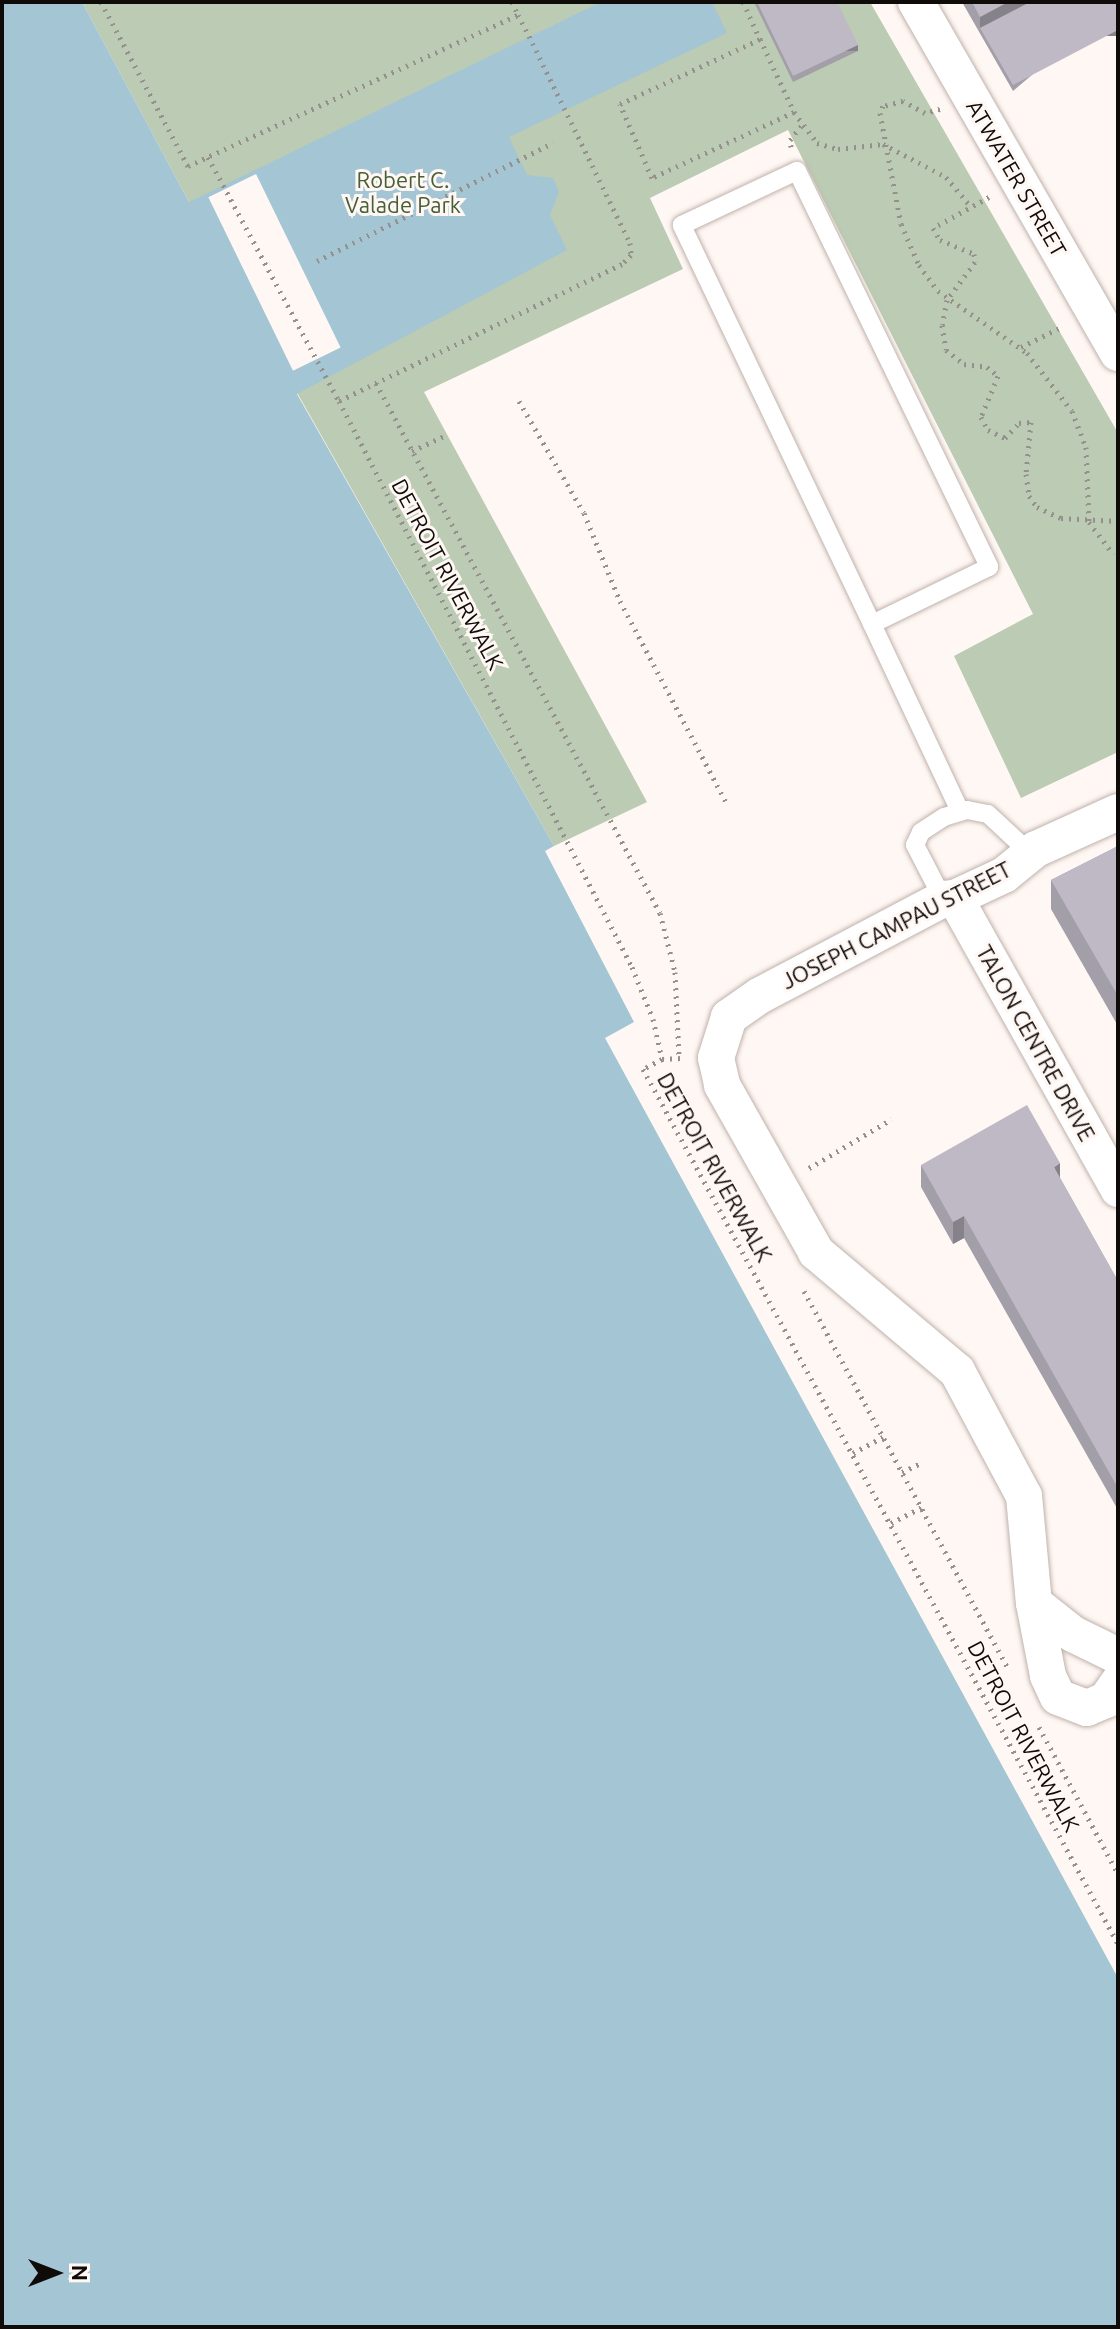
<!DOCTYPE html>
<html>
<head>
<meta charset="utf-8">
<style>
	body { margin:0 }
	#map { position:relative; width:1120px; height:2329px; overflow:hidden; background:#fff7f3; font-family:Ubuntu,sans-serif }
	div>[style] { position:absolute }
	.green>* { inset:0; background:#bccbb3 }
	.water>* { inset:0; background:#a4c5d3 }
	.pier>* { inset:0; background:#fff7f3; transform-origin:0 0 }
	.path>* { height:5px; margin-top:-2.5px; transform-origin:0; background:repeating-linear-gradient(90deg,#96908d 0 2px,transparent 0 8px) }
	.roads { filter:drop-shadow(0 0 2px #bfb2ac) drop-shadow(0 0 2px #bfb2ac) }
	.service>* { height:18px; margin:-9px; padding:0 9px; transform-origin:9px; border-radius:9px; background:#fff }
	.minor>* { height:36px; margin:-18px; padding:0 18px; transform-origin:18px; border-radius:18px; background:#fff }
	.wall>* { inset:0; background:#a39fa9 }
	.shaded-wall>* { inset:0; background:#85828a; transform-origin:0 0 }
	.building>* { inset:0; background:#beb9c5 }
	span { translate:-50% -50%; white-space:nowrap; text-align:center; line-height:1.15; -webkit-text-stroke:6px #fff7f3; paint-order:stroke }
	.street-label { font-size:22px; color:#0f0b09 }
	.park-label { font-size:22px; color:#465f36 }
	.frame { position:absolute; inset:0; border:4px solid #0f0b09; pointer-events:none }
	.north { position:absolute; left:16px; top:2233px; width:80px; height:80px; -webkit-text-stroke:6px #fff7f3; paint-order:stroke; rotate:90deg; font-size:22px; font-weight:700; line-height:32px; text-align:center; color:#0f0b09 }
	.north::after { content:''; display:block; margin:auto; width:28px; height:36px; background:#0f0b09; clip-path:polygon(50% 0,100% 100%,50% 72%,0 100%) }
</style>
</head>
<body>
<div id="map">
	<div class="green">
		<div style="clip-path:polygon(82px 2px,870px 2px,1118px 433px,1118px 752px,1021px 798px,954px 656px,1033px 614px,788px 130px,650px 198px,683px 269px,424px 392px,647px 802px,554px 846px,189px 202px)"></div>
	</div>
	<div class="water">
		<div style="clip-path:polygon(2px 2px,82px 2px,189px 202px,601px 2px,712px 2px,727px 33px,509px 137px,527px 175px,553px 178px,559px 192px,550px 215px,567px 250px,297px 394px,554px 846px,545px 851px,634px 1022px,605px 1038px,1118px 1978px,1118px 2327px,2px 2327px)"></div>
	</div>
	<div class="pier">
		<div style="left:256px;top:174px;width:193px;height:53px;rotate:64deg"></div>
	</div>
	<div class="path">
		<div style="left:101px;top:2px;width:186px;rotate:62.1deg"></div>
		<div style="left:188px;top:166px;width:363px;rotate:-24.6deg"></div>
		<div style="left:518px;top:15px;width:24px;rotate:62deg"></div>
		<div style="left:529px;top:36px;width:230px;rotate:64deg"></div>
		<div style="left:630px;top:243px;width:12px;rotate:85deg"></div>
		<div style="left:631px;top:255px;width:13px;rotate:135deg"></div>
		<div style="left:622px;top:264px;width:314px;rotate:154.2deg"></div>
		<div style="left:339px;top:401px;width:637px;rotate:62.63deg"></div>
		<div style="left:632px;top:967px;width:56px;rotate:68deg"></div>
		<div style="left:653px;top:1019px;width:41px;rotate:77.3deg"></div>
		<div style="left:662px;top:1059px;width:21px;rotate:152deg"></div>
		<div style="left:643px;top:1069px;width:996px;rotate:61.5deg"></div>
		<div style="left:512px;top:2px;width:14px;rotate:65deg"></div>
		<div style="left:743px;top:2px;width:41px;rotate:65.3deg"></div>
		<div style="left:760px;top:39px;width:81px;rotate:65deg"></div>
		<div style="left:794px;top:112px;width:157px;rotate:155.1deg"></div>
		<div style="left:652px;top:178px;width:81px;rotate:-113.4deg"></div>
		<div style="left:620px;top:104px;width:154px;rotate:-24.9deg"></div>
		<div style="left:940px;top:109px;width:16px;rotate:165deg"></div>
		<div style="left:925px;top:113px;width:25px;rotate:-151deg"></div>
		<div style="left:903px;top:101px;width:21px;rotate:166deg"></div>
		<div style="left:883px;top:106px;width:8px;rotate:113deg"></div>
		<div style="left:880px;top:113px;width:113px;rotate:79.3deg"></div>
		<div style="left:901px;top:224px;width:45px;rotate:66.3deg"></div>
		<div style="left:919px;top:265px;width:32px;rotate:54deg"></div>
		<div style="left:938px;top:291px;width:108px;rotate:34.9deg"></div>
		<div style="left:1027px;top:353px;width:73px;rotate:52.2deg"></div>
		<div style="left:1072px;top:411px;width:39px;rotate:69deg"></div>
		<div style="left:1086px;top:447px;width:75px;rotate:87.7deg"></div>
		<div style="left:1089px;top:522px;width:40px;rotate:53deg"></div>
		<div style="left:794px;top:112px;width:39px;rotate:53deg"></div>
		<div style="left:817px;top:143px;width:22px;rotate:16deg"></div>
		<div style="left:838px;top:149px;width:45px;rotate:-6.3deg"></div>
		<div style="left:883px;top:144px;width:71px;rotate:27.6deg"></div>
		<div style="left:946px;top:177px;width:38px;rotate:50deg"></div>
		<div style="left:791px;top:147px;width:7px;rotate:-98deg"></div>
		<div style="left:790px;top:140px;width:21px;rotate:-51deg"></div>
		<div style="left:208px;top:157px;width:277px;rotate:61.8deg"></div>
		<div style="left:989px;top:197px;width:64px;rotate:151deg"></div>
		<div style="left:933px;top:228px;width:14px;rotate:60deg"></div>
		<div style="left:940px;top:240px;width:37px;rotate:22deg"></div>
		<div style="left:974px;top:254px;width:8px;rotate:83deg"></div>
		<div style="left:975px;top:262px;width:47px;rotate:126.4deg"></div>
		<div style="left:947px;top:300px;width:25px;rotate:101deg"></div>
		<div style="left:942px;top:325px;width:25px;rotate:81deg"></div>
		<div style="left:946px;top:350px;width:23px;rotate:38deg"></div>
		<div style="left:964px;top:364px;width:23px;rotate:7deg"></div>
		<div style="left:987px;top:367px;width:14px;rotate:39deg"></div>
		<div style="left:998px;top:376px;width:44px;rotate:112.5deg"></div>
		<div style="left:981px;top:417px;width:15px;rotate:62deg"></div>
		<div style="left:988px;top:430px;width:19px;rotate:25deg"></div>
		<div style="left:1005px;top:438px;width:21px;rotate:-47deg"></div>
		<div style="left:1019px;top:423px;width:12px;rotate:-5deg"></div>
		<div style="left:1031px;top:422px;width:52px;rotate:95.5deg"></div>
		<div style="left:1026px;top:474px;width:22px;rotate:82deg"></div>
		<div style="left:1029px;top:496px;width:14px;rotate:54deg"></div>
		<div style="left:1037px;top:507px;width:26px;rotate:25deg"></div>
		<div style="left:1061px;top:518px;width:57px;rotate:3deg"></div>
		<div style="left:317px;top:261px;width:264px;rotate:-26.6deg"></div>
		<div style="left:1021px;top:347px;width:46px;rotate:-26deg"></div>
		<div style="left:376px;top:383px;width:601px;rotate:61.82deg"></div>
		<div style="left:660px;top:913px;width:61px;rotate:75.7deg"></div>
		<div style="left:675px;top:972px;width:84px;rotate:87.3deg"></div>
		<div style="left:519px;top:401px;width:129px;rotate:59.9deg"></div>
		<div style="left:584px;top:513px;width:95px;rotate:67.8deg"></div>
		<div style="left:620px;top:601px;width:227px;rotate:62.2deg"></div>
		<div style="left:412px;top:451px;width:38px;rotate:-25deg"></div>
		<div style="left:662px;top:1059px;width:19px;rotate:-3deg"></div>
		<div style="left:809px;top:1168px;width:96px;rotate:-30.6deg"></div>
		<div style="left:804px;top:1291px;width:430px;rotate:61.6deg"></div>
		<div style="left:853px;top:1453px;width:34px;rotate:-28deg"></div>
		<div style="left:902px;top:1472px;width:23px;rotate:-25deg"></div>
		<div style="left:891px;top:1523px;width:34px;rotate:-27deg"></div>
		<div style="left:1039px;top:1727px;width:167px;rotate:61.7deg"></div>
	</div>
	<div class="roads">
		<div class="service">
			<div style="left:797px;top:171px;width:440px;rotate:64.1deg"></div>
			<div style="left:989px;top:567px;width:130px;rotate:154deg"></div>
			<div style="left:872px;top:624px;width:442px;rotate:-115.5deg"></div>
			<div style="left:682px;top:225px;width:127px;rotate:-25.2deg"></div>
			<div style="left:872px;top:624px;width:207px;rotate:64.8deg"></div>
			<div style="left:943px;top:899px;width:61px;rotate:-117.4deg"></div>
			<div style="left:915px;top:845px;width:14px;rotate:-65deg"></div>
			<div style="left:921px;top:832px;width:27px;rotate:-33deg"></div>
			<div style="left:944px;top:817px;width:24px;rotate:-17deg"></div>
			<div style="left:967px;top:810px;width:21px;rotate:11deg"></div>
			<div style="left:988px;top:814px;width:57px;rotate:42.9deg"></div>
		</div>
		<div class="minor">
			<div style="left:916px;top:2px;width:405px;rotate:60.1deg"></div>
			<div style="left:1118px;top:812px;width:90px;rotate:155.7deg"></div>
			<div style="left:1036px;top:849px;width:41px;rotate:140.9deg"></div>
			<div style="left:1004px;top:875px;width:54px;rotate:154.9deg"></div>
			<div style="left:955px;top:898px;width:12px;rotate:175deg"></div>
			<div style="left:943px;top:899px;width:208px;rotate:152.2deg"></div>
			<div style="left:759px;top:996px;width:37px;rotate:145deg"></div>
			<div style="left:729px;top:1017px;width:43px;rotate:107.6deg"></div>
			<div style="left:716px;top:1058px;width:28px;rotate:77deg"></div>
			<div style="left:722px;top:1085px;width:192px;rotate:60.6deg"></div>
			<div style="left:816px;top:1252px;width:185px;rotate:40.2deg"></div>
			<div style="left:957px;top:1371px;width:142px;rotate:61.8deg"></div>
			<div style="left:1024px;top:1496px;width:107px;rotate:84.7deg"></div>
			<div style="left:1034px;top:1603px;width:50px;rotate:38.5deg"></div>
			<div style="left:1073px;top:1634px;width:50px;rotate:26.1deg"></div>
			<div style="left:955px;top:898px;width:334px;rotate:60.7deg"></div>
			<div style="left:1034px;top:1603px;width:74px;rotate:79.1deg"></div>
			<div style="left:1048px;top:1676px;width:23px;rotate:65deg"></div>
			<div style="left:1058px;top:1697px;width:31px;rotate:21deg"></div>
			<div style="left:1087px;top:1708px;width:21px;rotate:-23deg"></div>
			<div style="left:1106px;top:1700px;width:21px;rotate:-55deg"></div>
		</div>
	</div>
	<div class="wall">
		<div style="clip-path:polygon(754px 2px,837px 2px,858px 51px,793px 82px)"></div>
		<div style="clip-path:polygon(962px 2px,1118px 2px,1013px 91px)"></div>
		<div style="clip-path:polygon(1118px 846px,1118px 1026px,1051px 909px,1051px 880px)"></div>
		<div style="clip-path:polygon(921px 1165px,1060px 1178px,1118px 1281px,1118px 1510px,964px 1238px,953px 1244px,921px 1187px)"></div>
	</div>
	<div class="shaded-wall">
		<div style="clip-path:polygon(1008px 2px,1042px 2px,980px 28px,980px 17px)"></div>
		<div style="left:1118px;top:30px;width:6px;height:119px;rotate:90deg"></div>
		<div style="left:858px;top:45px;width:6px;height:72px;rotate:90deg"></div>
		<div style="clip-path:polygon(1060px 1163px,1060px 1186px,1054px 1167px)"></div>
		<div style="clip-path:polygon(964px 1216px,964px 1238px,953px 1244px,953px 1222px)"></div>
	</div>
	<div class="building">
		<div style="clip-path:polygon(757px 2px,837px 2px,858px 45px,793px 76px)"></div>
		<div style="clip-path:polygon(972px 2px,1008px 2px,980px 17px)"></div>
		<div style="clip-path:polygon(1030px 2px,1118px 2px,1118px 30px,1013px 85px,980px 28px)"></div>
		<div style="clip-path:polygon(1118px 846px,1118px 996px,1051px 880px)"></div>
		<div style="clip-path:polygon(1027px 1105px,1060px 1163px,1054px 1167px,1118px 1281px,1118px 1488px,964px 1216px,953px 1222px,921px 1165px)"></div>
	</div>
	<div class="street-label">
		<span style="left:1017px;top:178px;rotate:60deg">ATWATER STREET</span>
		<span style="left:448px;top:574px;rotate:62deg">DETROIT RIVERWALK</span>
		<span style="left:896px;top:925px;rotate:-27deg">JOSEPH CAMPAU STREET</span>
		<span style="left:1036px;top:1043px;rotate:61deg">TALON CENTRE DRIVE</span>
		<span style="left:715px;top:1167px;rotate:61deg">DETROIT RIVERWALK</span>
		<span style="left:1024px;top:1736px;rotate:62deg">DETROIT RIVERWALK</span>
	</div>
	<div class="park-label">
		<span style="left:403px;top:192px">Robert C.<br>Valade Park</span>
	</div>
	<div class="frame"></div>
	<div class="north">N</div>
</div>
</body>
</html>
